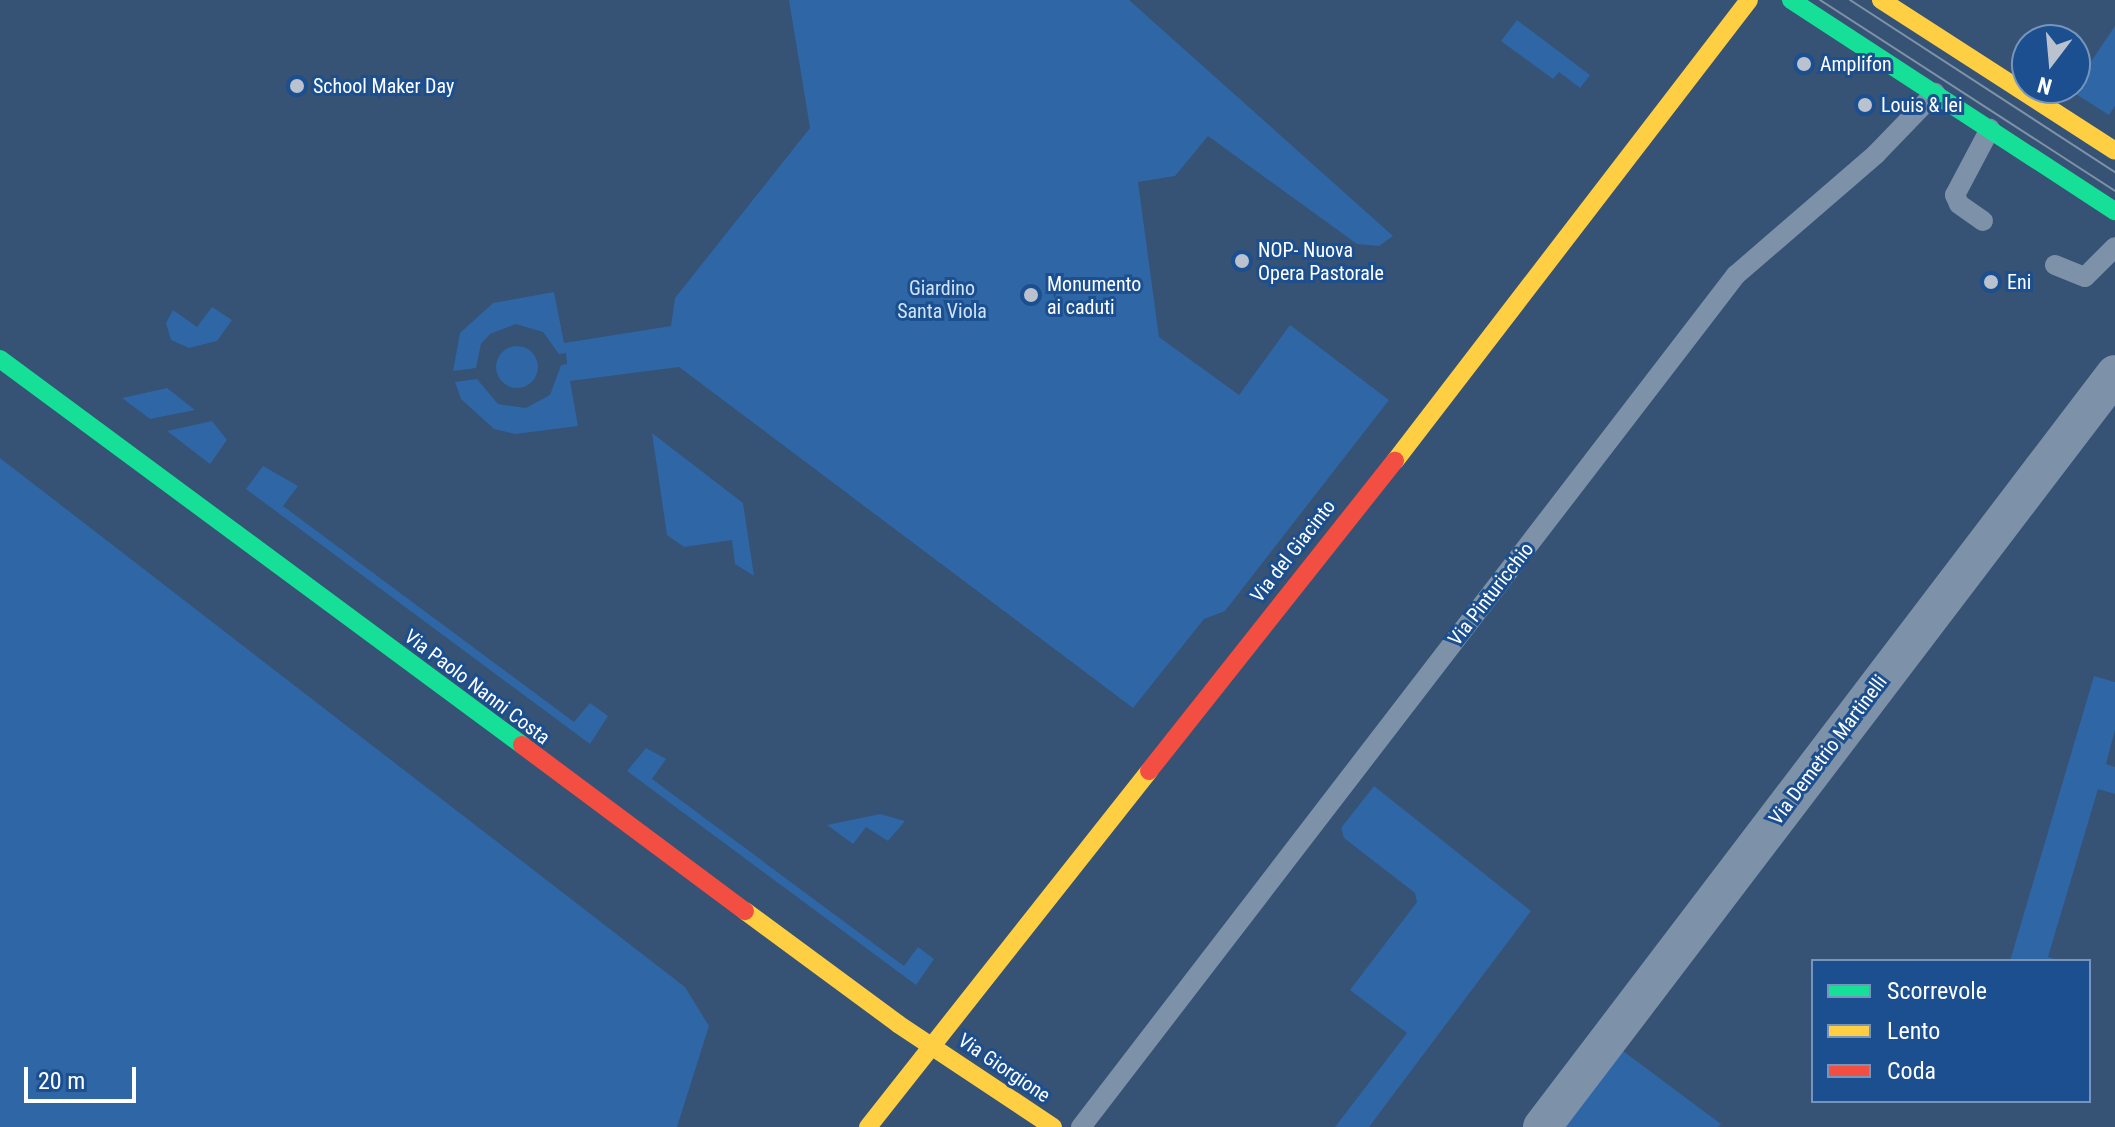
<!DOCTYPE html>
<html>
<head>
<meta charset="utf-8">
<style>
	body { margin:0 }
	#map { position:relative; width:2115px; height:1127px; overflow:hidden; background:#365274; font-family:"Roboto Condensed",sans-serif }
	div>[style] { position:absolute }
	.green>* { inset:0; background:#2f66a5 }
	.round { border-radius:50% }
	.lane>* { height:20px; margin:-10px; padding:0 10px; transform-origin:10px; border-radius:10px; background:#7d92a8 }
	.street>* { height:38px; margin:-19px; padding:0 19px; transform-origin:19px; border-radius:19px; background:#7d92a8 }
	.fast>* { height:18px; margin:-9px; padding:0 9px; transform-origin:9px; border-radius:9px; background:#16e098 }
	.slow>* { height:18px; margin:-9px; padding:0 9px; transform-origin:9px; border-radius:9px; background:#ffcf43 }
	.jam>* { height:18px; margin:-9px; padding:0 9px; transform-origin:9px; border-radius:9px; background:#f24e42 }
	.tram>* { height:2px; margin:-1px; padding:0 1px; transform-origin:1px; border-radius:1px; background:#7e92a7 }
	.dots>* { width:22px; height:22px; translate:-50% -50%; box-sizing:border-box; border:4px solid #1b4f8f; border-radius:50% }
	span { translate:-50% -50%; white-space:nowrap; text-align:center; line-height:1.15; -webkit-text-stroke:6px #1b4f8f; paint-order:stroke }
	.poi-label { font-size:20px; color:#fff }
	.left { translate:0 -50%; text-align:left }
	.park-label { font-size:20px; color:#cfe3fa }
	.street-label { font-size:20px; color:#fff }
	.legend { position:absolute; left:1811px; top:959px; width:280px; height:144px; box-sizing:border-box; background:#1b4f8f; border:2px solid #7695bc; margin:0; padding:10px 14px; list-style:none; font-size:24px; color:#fff }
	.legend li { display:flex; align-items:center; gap:16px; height:40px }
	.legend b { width:40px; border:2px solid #7695bc }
	.north { position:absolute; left:2011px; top:24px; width:80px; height:80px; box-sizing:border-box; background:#1b4f8f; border:2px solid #7695bc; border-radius:50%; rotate:196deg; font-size:22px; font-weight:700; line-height:32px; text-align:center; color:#fff }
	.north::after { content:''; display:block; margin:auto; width:28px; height:36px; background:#b9c2ce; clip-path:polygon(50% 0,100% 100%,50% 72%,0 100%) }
	.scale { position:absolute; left:24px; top:1067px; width:112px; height:36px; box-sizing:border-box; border:4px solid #fff; border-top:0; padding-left:10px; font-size:24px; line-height:28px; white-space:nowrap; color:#fff; -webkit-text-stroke:6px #1b4f8f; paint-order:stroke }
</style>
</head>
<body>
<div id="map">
	<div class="green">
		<div style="clip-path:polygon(789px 0,1129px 0,1393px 236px,1379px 246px,1357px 244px,1208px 136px,1175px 176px,1138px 182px,1159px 337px,1239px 395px,1290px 325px,1389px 400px,1225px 611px,1204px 619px,1133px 708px,679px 367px,570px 381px,578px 426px,515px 434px,494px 429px,461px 399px,455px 382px,477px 379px,498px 404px,526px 408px,550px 395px,561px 365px,567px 364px,566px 353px,559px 354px,543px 332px,516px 324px,490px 334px,481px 344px,476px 368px,453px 371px,460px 333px,493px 303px,554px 292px,564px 343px,671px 326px,675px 298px,810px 128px)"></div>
		<div style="clip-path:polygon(1517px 20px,1590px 75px,1580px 88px,1559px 72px,1553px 79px,1501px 41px)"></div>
		<div style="clip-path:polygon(2115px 26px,2115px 106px,2109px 115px,2071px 91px)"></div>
		<div style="clip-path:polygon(212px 307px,232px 320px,217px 341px,189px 348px,171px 340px,166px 323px,173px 310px,197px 327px)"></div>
		<div class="round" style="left:496px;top:346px;width:42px;height:42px"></div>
		<div style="clip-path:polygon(167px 388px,195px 410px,150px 419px,122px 398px)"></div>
		<div style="clip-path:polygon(212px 421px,227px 440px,210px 464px,167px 431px)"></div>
		<div style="clip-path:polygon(652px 433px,743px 503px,754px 576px,735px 564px,732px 540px,684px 547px,667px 535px)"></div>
		<div style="clip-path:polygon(0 458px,685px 987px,709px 1026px,677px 1127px,0 1127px)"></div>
		<div style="clip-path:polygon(263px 466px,298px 486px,283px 506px,574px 722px,590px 703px,608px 716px,590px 744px,246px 489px)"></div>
		<div style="clip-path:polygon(2094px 676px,2115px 682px,2115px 730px,2106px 764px,2115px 767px,2115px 794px,2098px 789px,2048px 957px,2062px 961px,2010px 961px)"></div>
		<div style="clip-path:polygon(646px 748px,666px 759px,652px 779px,904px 966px,918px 947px,934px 959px,916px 985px,627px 771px)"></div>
		<div style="clip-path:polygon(1374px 786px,1531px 911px,1369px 1127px,1335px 1127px,1407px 1033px,1350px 990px,1417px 902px,1415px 893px,1344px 838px,1341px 828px)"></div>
		<div style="clip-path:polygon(880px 814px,905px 821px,888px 841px,866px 827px,853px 844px,827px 825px)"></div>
		<div style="clip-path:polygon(1623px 1051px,1721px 1124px,1718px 1127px,1565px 1127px)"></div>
	</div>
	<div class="lane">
		<div style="left:1983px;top:221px;width:29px;rotate:-145deg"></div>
		<div style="left:1959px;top:204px;width:10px;rotate:-114deg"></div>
		<div style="left:1955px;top:195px;width:75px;rotate:-62.1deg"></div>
		<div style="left:2055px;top:265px;width:32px;rotate:22deg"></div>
		<div style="left:2085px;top:277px;width:42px;rotate:-45deg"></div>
		<div style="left:1081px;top:1127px;width:1075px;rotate:-52.45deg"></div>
		<div style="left:1736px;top:275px;width:185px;rotate:-40.8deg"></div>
		<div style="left:1876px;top:154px;width:85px;rotate:-46deg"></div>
	</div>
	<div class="street">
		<div style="left:1542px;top:1127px;width:946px;rotate:-52.73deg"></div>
	</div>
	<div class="fast">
		<div style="left:1791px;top:0;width:387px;rotate:33.1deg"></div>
		<div style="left:0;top:359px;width:649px;rotate:36.48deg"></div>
	</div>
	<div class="slow">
		<div style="left:1881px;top:0;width:278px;rotate:32.8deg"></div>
		<div style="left:1395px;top:461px;width:581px;rotate:-52.48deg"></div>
		<div style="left:745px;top:911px;width:190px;rotate:36.4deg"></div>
		<div style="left:898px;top:1024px;width:186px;rotate:33.6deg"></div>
		<div style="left:868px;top:1127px;width:454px;rotate:-51.7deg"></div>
	</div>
	<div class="jam">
		<div style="left:522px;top:745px;width:278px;rotate:36.7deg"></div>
		<div style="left:1149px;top:771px;width:396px;rotate:-51.6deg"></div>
	</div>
	<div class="tram">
		<div style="left:1820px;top:0;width:351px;rotate:32.9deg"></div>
		<div style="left:1850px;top:0;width:316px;rotate:33deg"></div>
	</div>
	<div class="dots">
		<div style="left:1804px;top:64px;background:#b9c2ce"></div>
		<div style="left:297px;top:86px;background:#b9c2ce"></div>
		<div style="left:1865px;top:105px;background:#b9c2ce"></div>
		<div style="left:1242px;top:261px;background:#b9c2ce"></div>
		<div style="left:1991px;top:282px;background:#b9c2ce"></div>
		<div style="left:1031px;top:295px;background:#b9c2ce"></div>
	</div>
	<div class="poi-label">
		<span class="left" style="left:1820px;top:64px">Amplifon</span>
		<span class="left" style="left:313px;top:86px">School Maker Day</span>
		<span class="left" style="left:1881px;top:105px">Louis &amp; lei</span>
		<span class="left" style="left:1258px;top:262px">NOP- Nuova<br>Opera Pastorale</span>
		<span class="left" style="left:2007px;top:282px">Eni</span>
		<span class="left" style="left:1047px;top:296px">Monumento<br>ai caduti</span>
	</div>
	<div class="park-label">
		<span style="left:942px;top:300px">Giardino<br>Santa Viola</span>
	</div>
	<div class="street-label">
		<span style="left:1293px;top:551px;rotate:-52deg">Via del Giacinto</span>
		<span style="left:1491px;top:594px;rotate:-52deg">Via Pinturicchio</span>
		<span style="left:477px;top:687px;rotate:37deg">Via Paolo Nanni Costa</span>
		<span style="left:1828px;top:750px;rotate:-53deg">Via Demetrio Martinelli</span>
		<span style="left:1004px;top:1068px;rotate:34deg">Via Giorgione</span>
	</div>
	<ul class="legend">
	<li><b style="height:10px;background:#16e098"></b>Scorrevole</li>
	<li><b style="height:10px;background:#ffcf43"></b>Lento</li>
	<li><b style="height:10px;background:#f24e42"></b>Coda</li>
	</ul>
	<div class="north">N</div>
	<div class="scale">20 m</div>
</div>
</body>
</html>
